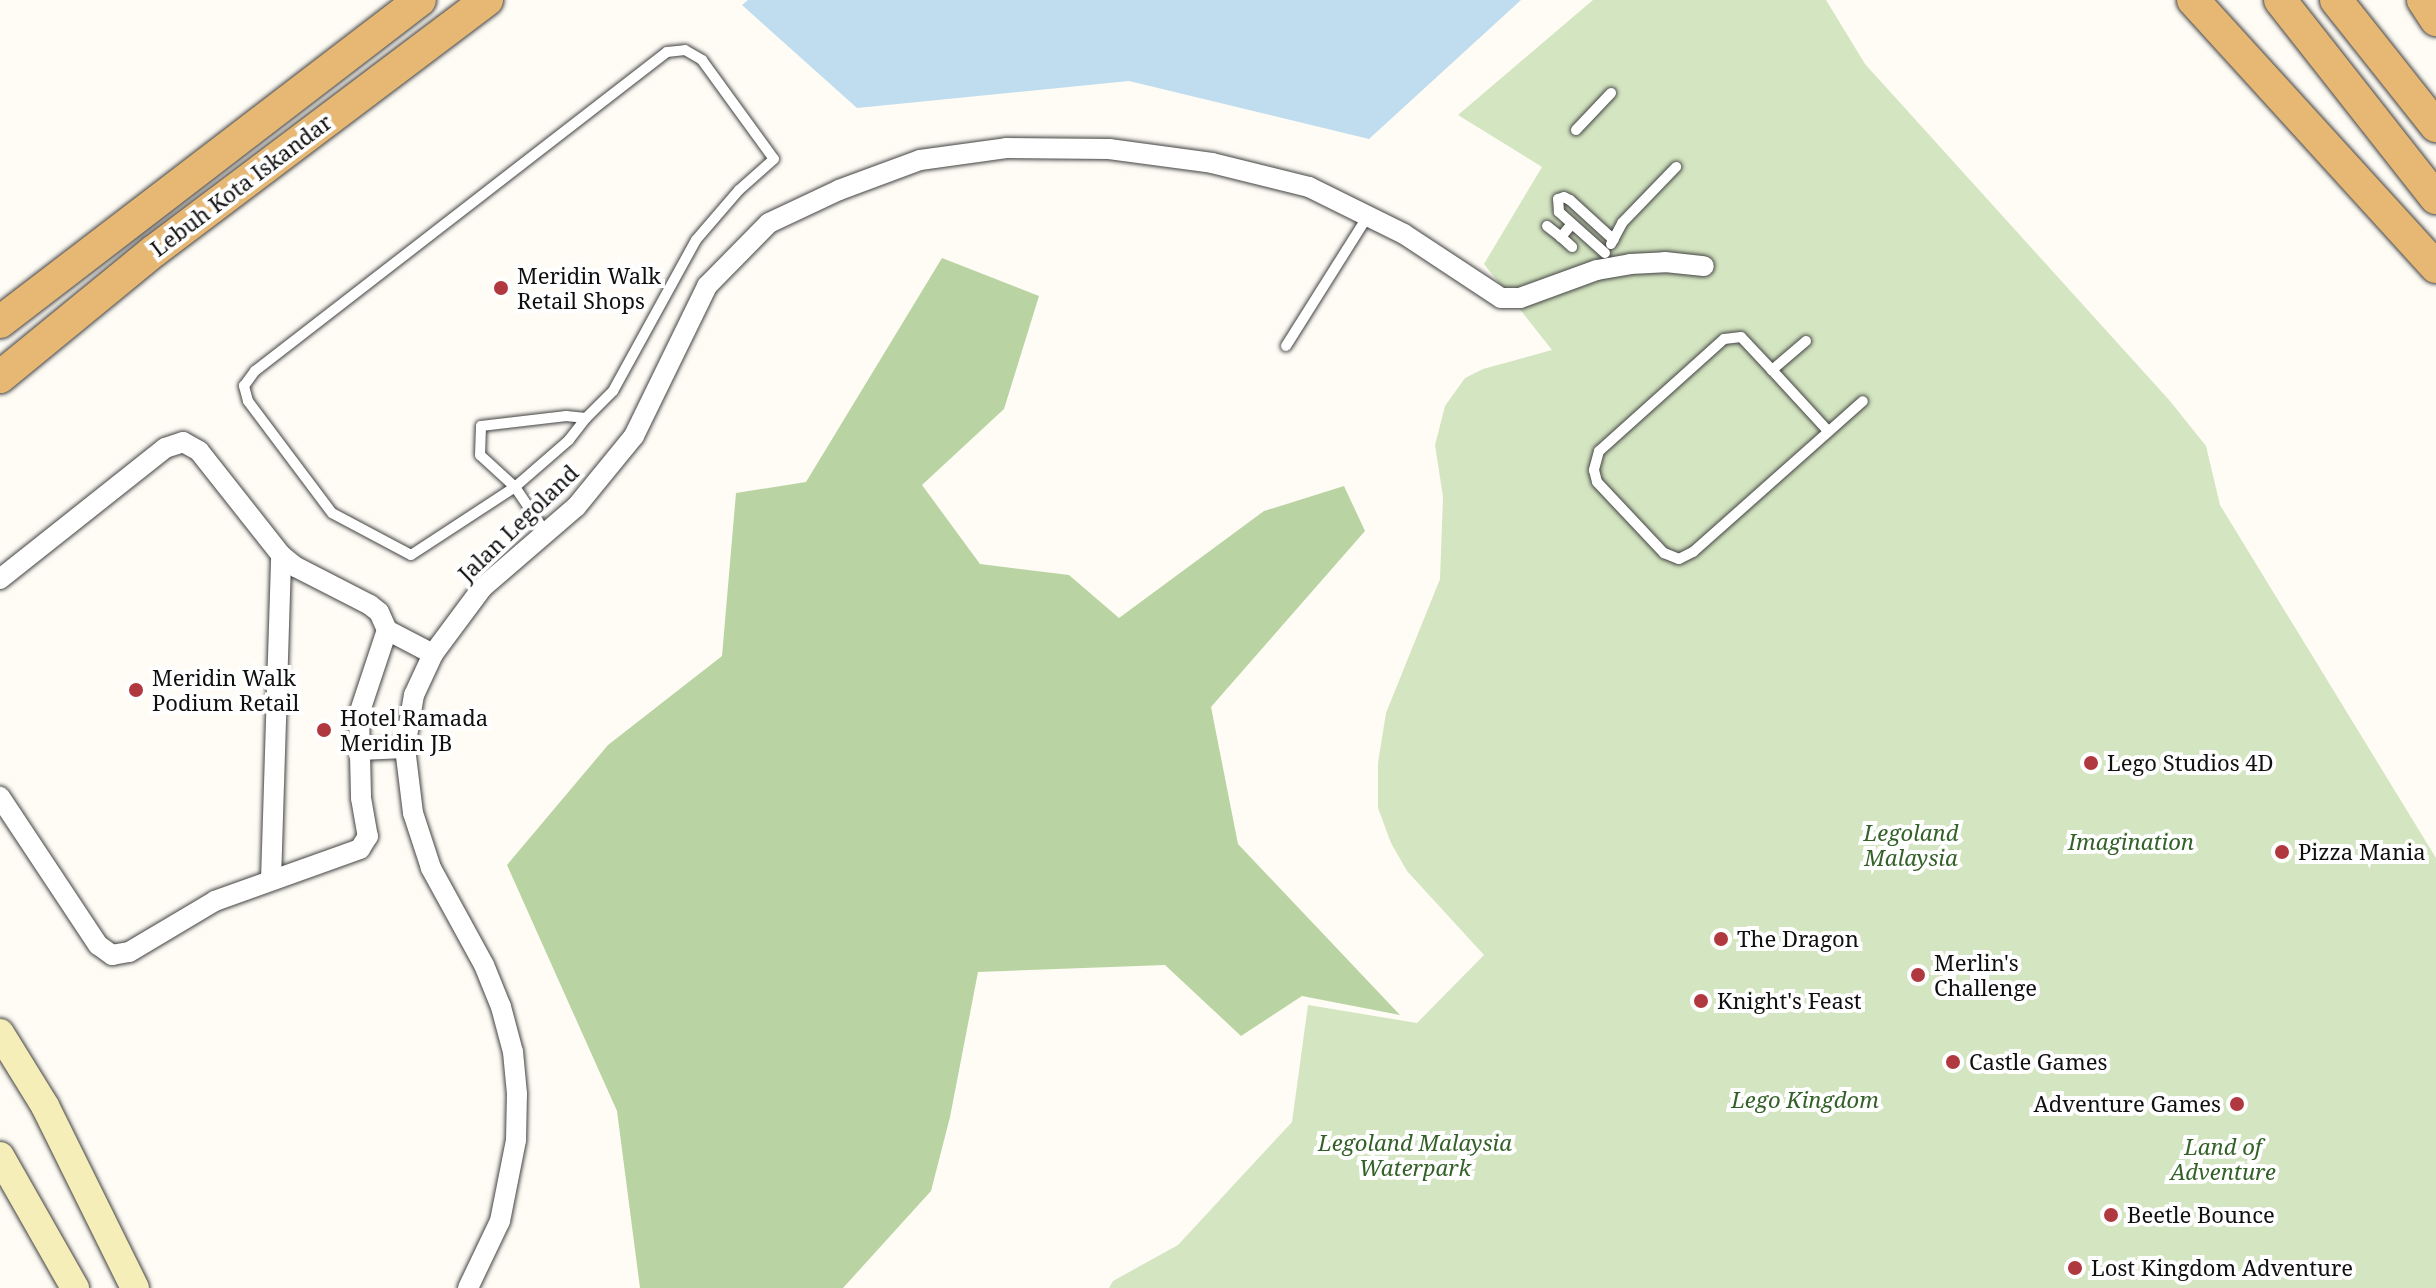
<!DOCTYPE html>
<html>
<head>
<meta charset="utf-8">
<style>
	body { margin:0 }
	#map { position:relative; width:2436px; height:1288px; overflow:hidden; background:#fefcf5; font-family:"Noto Serif",serif }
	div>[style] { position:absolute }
	.green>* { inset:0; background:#d4e5c1 }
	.forest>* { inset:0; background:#b9d4a2 }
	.water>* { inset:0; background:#bfddef }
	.roads { filter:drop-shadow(0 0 2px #434343) drop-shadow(0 0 2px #434343) }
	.service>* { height:10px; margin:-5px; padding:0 5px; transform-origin:5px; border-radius:5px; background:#fff }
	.minor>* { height:20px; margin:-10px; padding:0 10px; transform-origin:10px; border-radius:10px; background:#fff }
	.secondary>* { height:28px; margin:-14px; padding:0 14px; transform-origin:14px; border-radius:14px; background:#f5eeb8 }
	.trunk>* { height:32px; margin:-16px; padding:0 16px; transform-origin:16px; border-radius:16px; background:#e6b874 }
	.dots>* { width:22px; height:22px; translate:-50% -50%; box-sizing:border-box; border:4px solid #fff; border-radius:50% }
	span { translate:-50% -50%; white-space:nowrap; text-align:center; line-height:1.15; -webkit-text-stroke:8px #fff; paint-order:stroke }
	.street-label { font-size:22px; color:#101010 }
	.poi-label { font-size:22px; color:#101010 }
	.left { translate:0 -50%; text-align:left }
	.right { translate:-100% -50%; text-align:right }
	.park-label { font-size:22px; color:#346128; font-style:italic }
</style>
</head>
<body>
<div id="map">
	<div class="green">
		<div style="clip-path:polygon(1593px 0,1826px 0,1865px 64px,2170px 401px,2206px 446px,2220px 505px,2436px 858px,2436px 1288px,1109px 1288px,1113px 1281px,1178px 1245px,1292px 1122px,1308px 1005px,1417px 1023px,1484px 955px,1407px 871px,1391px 843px,1378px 808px,1378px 763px,1386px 713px,1440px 579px,1443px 497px,1435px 445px,1445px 406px,1465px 378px,1483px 369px,1552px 350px,1484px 264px,1542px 167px,1458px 115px)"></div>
	</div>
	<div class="forest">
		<div style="clip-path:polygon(942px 258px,1039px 296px,1004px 409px,922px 485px,980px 564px,1069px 575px,1119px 618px,1264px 511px,1344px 486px,1365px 531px,1211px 707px,1238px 844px,1400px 1015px,1302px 996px,1241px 1036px,1165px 965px,978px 972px,950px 1117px,931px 1191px,843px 1288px,640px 1288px,617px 1111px,507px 865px,608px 745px,722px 656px,736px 493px,806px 482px)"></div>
	</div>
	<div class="water">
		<div style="clip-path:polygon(748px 0,1521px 0,1369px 139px,1129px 81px,857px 108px,742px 5px)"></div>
	</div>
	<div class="roads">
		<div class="service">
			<div style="left:1576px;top:130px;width:51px;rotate:-46.6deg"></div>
			<div style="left:1571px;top:225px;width:16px;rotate:130deg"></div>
			<div style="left:1561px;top:237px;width:15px;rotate:42deg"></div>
			<div style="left:1547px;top:226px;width:18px;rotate:38deg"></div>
			<div style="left:1611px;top:244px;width:24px;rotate:-62deg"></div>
			<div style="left:1622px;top:223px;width:78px;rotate:-46deg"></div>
			<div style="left:1605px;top:253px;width:62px;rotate:-138.3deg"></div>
			<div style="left:1559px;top:212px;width:13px;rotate:-94deg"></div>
			<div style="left:1558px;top:199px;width:6px;rotate:-18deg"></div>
			<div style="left:1564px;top:197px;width:7px;rotate:27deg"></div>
			<div style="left:1570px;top:200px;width:59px;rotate:42.3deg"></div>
			<div style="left:1806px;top:341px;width:45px;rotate:139.5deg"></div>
			<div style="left:1772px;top:370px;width:45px;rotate:-133.2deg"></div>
			<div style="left:1741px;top:337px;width:17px;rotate:173deg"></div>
			<div style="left:1724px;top:339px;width:168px;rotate:138.1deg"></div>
			<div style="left:1599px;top:451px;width:20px;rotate:105deg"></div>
			<div style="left:1594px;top:470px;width:12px;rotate:76deg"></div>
			<div style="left:1597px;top:482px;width:98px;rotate:46.7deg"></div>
			<div style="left:1664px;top:553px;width:16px;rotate:22deg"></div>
			<div style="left:1679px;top:559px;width:16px;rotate:-27deg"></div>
			<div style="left:1693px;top:552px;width:227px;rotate:-41.6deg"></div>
			<div style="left:1286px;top:346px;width:154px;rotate:-57.8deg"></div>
			<div style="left:1772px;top:370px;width:83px;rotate:47.4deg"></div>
			<div style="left:546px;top:533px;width:55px;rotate:-124deg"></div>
			<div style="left:515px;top:487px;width:47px;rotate:-137.6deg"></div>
			<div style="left:480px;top:455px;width:29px;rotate:-88deg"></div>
			<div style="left:481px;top:426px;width:86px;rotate:-6.7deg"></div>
			<div style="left:566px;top:416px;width:20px;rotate:6deg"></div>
			<div style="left:586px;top:418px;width:28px;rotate:128deg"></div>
			<div style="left:569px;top:440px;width:72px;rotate:139deg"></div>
			<div style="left:515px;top:487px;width:124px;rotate:146.8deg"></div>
			<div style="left:411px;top:555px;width:89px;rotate:-152deg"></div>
			<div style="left:332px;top:513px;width:140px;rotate:-126.9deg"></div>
			<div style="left:248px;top:401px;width:16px;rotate:-105deg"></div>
			<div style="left:244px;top:386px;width:19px;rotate:-54deg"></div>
			<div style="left:255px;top:371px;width:521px;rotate:-37.75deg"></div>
			<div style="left:667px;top:52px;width:18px;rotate:-6deg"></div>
			<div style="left:685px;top:50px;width:20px;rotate:30deg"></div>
			<div style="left:702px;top:60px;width:122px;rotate:54deg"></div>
			<div style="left:774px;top:159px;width:47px;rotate:138.5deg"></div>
			<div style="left:739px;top:190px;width:66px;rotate:130.7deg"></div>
			<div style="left:696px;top:240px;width:172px;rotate:118.8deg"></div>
			<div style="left:613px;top:391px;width:38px;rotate:135deg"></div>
		</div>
		<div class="minor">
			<div style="left:0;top:579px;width:211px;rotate:-38.4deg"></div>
			<div style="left:165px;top:448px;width:19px;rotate:-18deg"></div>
			<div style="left:183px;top:442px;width:18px;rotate:29deg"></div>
			<div style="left:199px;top:451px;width:132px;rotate:51.7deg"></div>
			<div style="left:281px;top:555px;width:19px;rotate:39deg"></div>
			<div style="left:296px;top:567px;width:83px;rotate:27.2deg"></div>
			<div style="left:370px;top:605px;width:11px;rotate:38deg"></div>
			<div style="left:379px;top:612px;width:20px;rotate:66deg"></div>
			<div style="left:387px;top:630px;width:89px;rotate:108.4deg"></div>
			<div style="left:359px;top:714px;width:84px;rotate:88.6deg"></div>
			<div style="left:361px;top:798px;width:39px;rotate:80deg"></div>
			<div style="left:368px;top:836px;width:15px;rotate:122deg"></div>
			<div style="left:360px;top:849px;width:154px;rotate:160.3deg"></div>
			<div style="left:215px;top:901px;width:100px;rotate:149.3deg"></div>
			<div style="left:129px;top:952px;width:17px;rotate:170deg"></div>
			<div style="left:112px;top:955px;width:17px;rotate:-144deg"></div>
			<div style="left:98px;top:945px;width:178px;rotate:-123.5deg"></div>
			<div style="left:387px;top:630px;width:52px;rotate:27.6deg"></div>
			<div style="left:359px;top:750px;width:46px;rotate:-2.5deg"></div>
			<div style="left:271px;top:880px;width:325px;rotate:-88.2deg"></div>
			<div style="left:468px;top:1288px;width:74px;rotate:-64.5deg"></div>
			<div style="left:500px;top:1221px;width:83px;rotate:-78.8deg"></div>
			<div style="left:516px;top:1140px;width:46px;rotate:-88.8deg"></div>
			<div style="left:517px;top:1094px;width:42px;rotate:-95.4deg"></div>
			<div style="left:513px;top:1052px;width:47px;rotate:-104.9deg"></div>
			<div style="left:501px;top:1007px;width:45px;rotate:-112deg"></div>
			<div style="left:484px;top:965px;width:111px;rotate:-118.7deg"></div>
			<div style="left:431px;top:868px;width:58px;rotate:-108.1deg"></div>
			<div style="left:413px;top:813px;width:65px;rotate:-97deg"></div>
			<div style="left:405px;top:748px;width:54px;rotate:-80.4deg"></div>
			<div style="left:414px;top:695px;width:45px;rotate:-65.1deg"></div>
			<div style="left:433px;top:654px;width:82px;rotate:-53.4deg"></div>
			<div style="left:482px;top:588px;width:124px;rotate:-40.8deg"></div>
			<div style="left:576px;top:507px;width:92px;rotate:-50.8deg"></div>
			<div style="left:634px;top:436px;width:167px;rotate:-64deg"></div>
			<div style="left:707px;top:286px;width:88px;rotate:-45.5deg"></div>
			<div style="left:769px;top:223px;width:77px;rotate:-25.2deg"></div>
			<div style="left:839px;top:190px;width:86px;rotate:-20.3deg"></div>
			<div style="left:920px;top:160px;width:87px;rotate:-7.9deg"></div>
			<div style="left:1006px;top:148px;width:103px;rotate:0.6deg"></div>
			<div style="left:1109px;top:149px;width:104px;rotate:7.7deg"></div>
			<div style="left:1212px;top:163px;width:100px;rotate:13.9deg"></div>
			<div style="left:1309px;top:187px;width:106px;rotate:26.3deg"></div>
			<div style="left:1404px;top:234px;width:116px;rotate:33.4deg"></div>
			<div style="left:1501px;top:298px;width:19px"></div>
			<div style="left:1520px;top:298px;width:82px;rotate:-20deg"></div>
			<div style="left:1597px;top:270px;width:34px;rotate:-10deg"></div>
			<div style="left:1630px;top:264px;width:35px;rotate:-3deg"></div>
			<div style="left:1665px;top:262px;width:39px;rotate:6deg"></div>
		</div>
		<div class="secondary">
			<div style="left:0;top:1033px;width:86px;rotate:58.3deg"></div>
			<div style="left:45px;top:1106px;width:203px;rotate:63.7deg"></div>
			<div style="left:0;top:1156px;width:152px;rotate:60.4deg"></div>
		</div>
		<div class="trunk">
			<div style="left:2193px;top:0;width:361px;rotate:47.7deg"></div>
			<div style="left:2280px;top:0;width:252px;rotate:51.8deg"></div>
			<div style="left:2336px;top:0;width:161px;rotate:51.6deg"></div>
			<div style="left:2423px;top:0;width:24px;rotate:57deg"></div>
			<div style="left:0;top:322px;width:529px;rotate:-37.48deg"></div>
			<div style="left:0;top:377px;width:199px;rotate:-39.3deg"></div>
			<div style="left:154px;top:251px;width:417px;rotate:-37deg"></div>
		</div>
	</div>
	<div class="dots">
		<div style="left:501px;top:288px;background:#b0383f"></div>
		<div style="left:136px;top:690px;background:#b0383f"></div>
		<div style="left:324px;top:730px;background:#b0383f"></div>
		<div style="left:2091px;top:763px;background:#b0383f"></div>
		<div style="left:2282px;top:852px;background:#b0383f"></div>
		<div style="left:1721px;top:939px;background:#b0383f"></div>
		<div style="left:1918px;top:975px;background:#b0383f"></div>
		<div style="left:1701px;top:1001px;background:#b0383f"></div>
		<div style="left:1953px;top:1062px;background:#b0383f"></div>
		<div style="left:2237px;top:1104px;background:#b0383f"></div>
		<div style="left:2111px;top:1215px;background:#b0383f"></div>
		<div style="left:2075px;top:1268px;background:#b0383f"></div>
	</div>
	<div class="street-label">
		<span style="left:241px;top:185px;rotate:-37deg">Lebuh Kota Iskandar</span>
		<span style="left:518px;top:523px;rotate:-44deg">Jalan Legoland</span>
	</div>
	<div class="poi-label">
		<span class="left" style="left:517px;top:288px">Meridin Walk<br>Retail Shops</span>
		<span class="left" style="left:152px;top:690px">Meridin Walk<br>Podium Retail</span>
		<span class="left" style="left:340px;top:730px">Hotel Ramada<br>Meridin JB</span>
		<span class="left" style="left:2107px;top:763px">Lego Studios 4D</span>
		<span class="left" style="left:2298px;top:852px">Pizza Mania</span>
		<span class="left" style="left:1737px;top:939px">The Dragon</span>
		<span class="left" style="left:1934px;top:975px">Merlin's<br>Challenge</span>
		<span class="left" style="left:1717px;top:1001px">Knight's Feast</span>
		<span class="left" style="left:1969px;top:1062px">Castle Games</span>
		<span class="right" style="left:2221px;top:1104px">Adventure Games</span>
		<span class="left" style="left:2127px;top:1215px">Beetle Bounce</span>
		<span class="left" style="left:2091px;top:1268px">Lost Kingdom Adventure</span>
	</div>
	<div class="park-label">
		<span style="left:1911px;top:845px">Legoland<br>Malaysia</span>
		<span style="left:2131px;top:842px">Imagination</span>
		<span style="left:1805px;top:1100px">Lego Kingdom</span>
		<span style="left:1415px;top:1155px">Legoland Malaysia<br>Waterpark</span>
		<span style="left:2223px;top:1159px">Land of<br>Adventure</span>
	</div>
</div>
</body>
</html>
